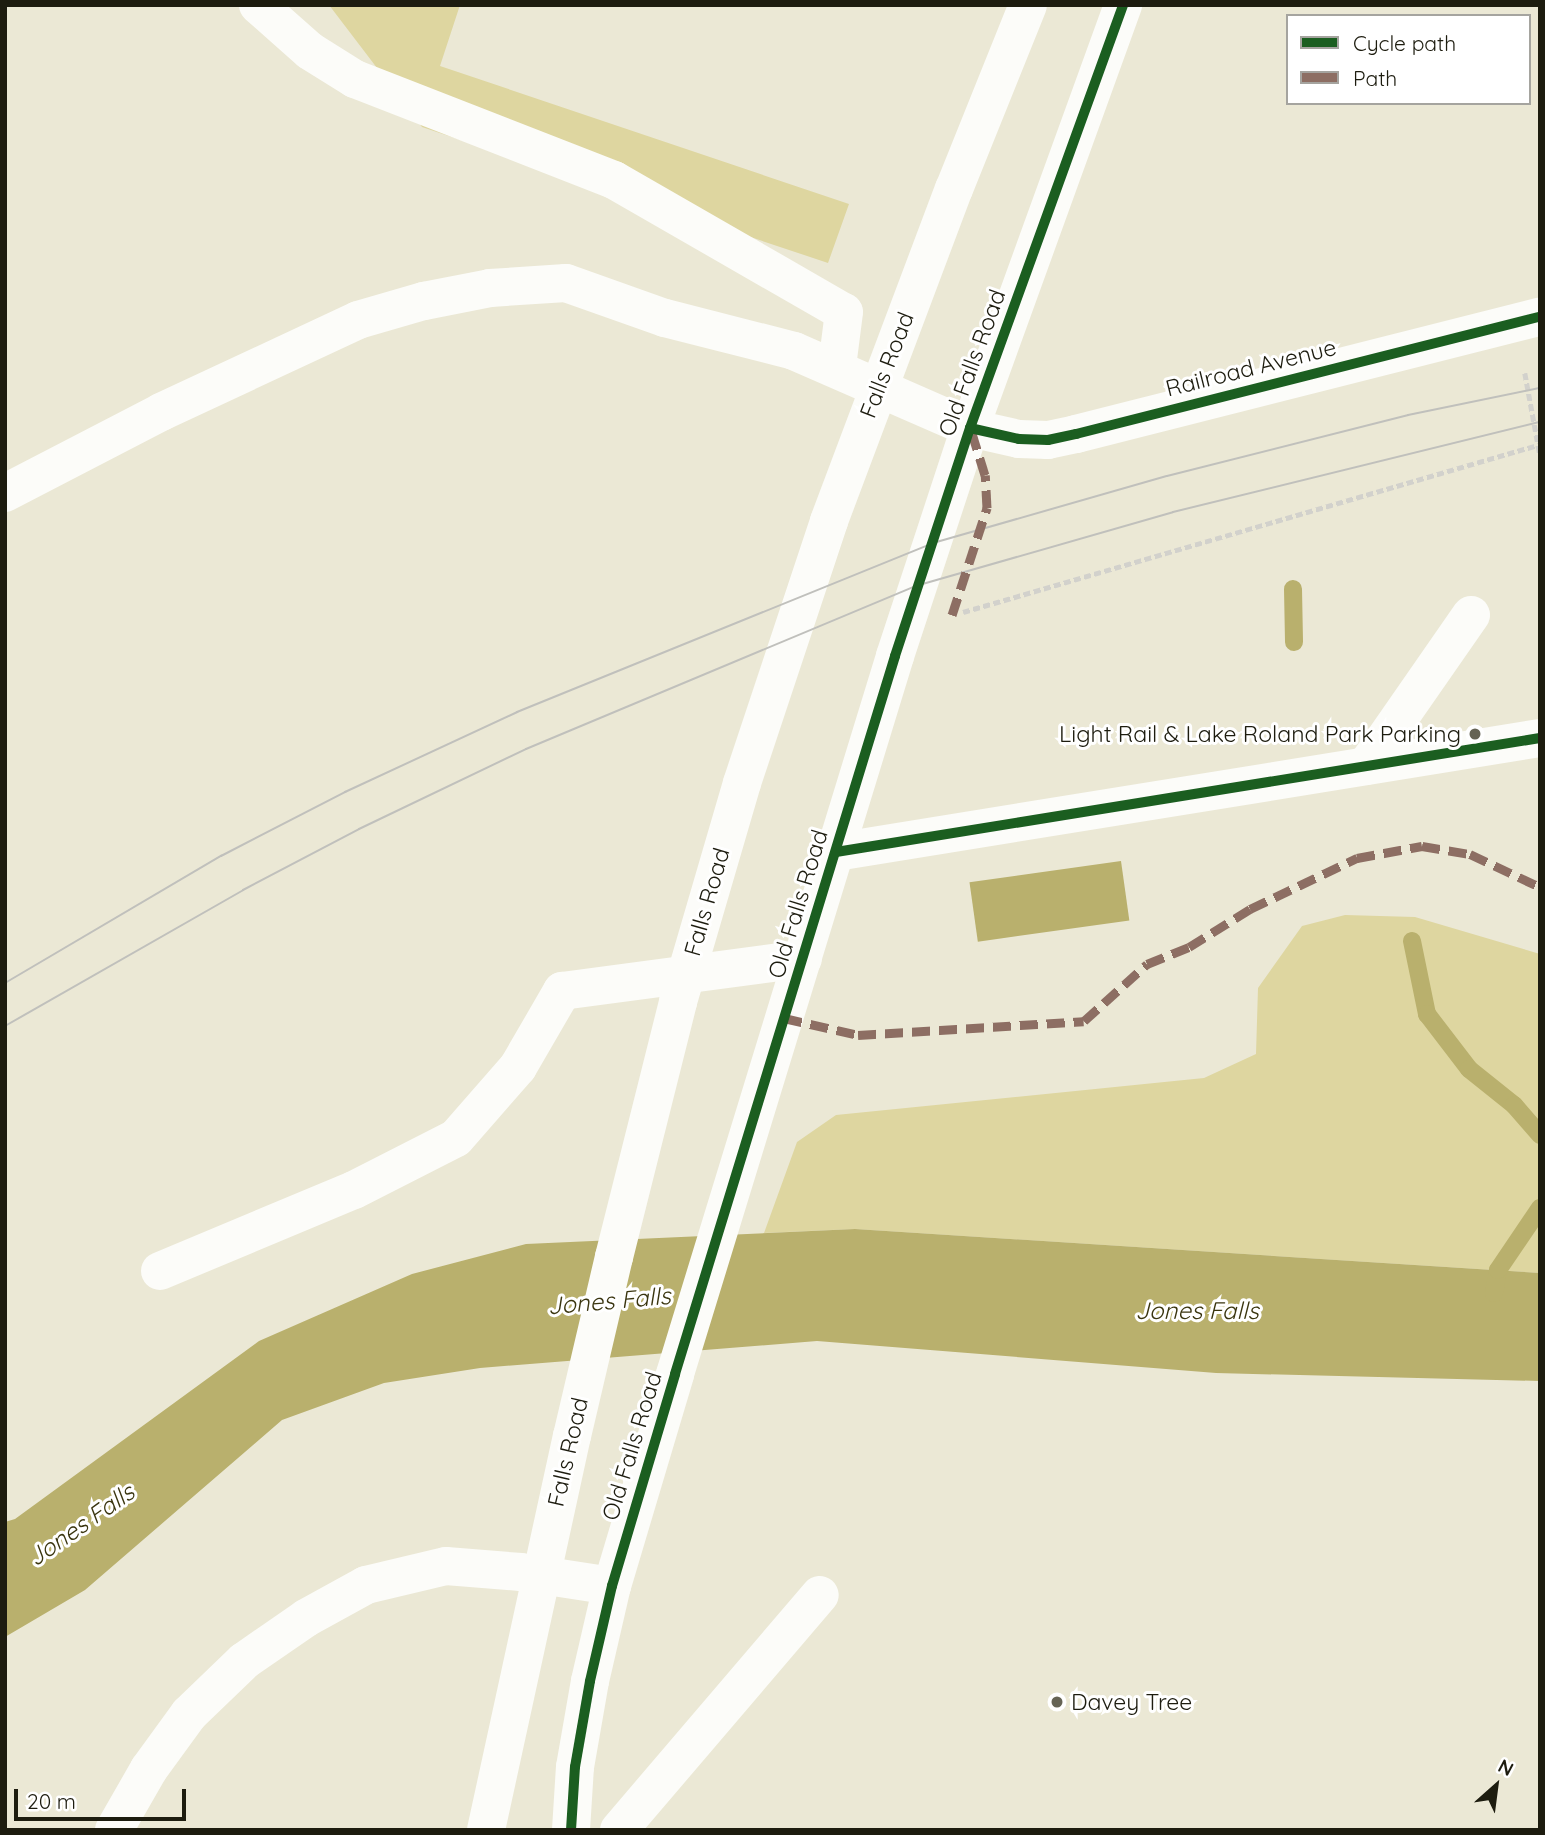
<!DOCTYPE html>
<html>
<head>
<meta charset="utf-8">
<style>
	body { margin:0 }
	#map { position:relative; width:1545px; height:1835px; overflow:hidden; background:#ebe8d5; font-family:Quicksand,sans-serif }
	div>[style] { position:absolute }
	.green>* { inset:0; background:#ded6a0 }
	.water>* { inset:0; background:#b9b06d; transform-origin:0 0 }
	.stream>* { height:18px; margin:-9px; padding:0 9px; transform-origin:9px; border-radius:9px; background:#b9b06d }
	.path>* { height:4.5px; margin-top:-2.25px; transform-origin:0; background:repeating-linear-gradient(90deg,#d2d1cc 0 7px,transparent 0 10.5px) }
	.minor>* { height:38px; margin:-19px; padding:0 19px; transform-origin:19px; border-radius:19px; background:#fcfcf9 }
	.major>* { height:38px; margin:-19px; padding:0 19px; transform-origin:19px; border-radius:19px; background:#fcfcf9 }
	.tram>* { height:2px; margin:-1px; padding:0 1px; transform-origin:1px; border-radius:1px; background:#c0c0bc }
	.quiet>* { height:9px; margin-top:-4.5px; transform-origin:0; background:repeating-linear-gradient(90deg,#8d6e63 0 18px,transparent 0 27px) }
	.cycleway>* { height:10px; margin:-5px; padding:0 5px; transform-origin:5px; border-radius:5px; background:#1b5e20 }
	.dots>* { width:19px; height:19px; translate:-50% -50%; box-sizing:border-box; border:4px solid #fff; border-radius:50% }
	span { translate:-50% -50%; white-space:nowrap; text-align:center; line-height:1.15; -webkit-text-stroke:6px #fff; paint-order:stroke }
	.street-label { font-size:23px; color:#1d1c0f }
	.poi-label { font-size:23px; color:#1d1c0f }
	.right { translate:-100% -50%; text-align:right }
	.left { translate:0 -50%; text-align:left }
	.water-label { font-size:24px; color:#3a350f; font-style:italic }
	.frame { position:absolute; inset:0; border:7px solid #1d1c0f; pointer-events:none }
	.legend { position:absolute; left:1286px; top:14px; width:245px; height:91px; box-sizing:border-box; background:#fff; border:2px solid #a5a49f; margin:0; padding:9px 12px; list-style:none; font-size:21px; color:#1d1c0f }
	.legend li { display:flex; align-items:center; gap:14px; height:35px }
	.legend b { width:35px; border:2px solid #a5a49f }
	.north { position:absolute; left:1461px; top:1751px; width:70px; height:70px; -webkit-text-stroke:5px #fff; paint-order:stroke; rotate:28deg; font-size:19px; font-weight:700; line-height:28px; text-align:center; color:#1d1c0f }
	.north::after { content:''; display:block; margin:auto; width:24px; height:32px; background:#1d1c0f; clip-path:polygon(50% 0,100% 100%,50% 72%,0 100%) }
	.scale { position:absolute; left:14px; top:1789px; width:172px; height:32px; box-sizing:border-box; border:4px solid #1d1c0f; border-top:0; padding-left:9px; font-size:21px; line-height:24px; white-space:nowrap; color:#1d1c0f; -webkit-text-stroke:5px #fff; paint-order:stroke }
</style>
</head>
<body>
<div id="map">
	<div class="green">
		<div style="clip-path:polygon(329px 5px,460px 5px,440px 66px,849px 204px,828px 263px,422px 127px)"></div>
		<div style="clip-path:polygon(1345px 915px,1415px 917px,1540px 954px,1540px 1273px,855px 1229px,764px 1233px,797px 1142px,836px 1115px,1204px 1078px,1256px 1054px,1258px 988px,1302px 926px)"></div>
	</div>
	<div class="water">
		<div style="left:1121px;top:861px;width:60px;height:153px;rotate:82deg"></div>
		<div style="clip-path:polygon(855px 1229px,1540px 1273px,1540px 1381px,1216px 1373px,817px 1341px,480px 1368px,384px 1383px,282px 1420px,85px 1590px,5px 1637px,5px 1522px,15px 1519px,259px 1341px,412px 1274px,526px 1244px)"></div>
	</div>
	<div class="stream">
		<div style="left:1293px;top:589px;width:53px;rotate:88.9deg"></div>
		<div style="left:1412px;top:941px;width:75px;rotate:78.4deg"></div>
		<div style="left:1427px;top:1014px;width:69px;rotate:52.6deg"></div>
		<div style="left:1469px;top:1069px;width:58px;rotate:38.7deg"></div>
		<div style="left:1514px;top:1105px;width:40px;rotate:49deg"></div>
		<div style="left:1494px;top:1293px;width:23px;rotate:-80deg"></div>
		<div style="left:1498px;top:1270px;width:75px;rotate:-55.9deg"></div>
	</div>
	<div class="path">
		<div style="left:1525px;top:373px;width:83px;rotate:79.6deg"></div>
		<div style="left:963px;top:612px;width:599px;rotate:-16.2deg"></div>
	</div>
	<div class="minor">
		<div style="left:258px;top:5px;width:69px;rotate:41.5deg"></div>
		<div style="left:310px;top:51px;width:53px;rotate:31.9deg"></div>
		<div style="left:355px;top:79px;width:278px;rotate:21.3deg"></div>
		<div style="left:614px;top:180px;width:265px;rotate:29.9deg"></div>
		<div style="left:844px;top:312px;width:55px;rotate:97.3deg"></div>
		<div style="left:5px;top:493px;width:176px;rotate:-27.4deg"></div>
		<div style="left:161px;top:412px;width:217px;rotate:-25deg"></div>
		<div style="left:358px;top:320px;width:69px;rotate:-16.1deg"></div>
		<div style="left:424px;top:301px;width:67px;rotate:-11.1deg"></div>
		<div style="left:490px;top:288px;width:76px;rotate:-3.8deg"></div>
		<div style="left:566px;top:283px;width:105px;rotate:19.5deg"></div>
		<div style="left:665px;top:318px;width:133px;rotate:14.3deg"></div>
		<div style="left:794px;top:351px;width:192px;rotate:23.6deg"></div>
		<div style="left:970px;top:428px;width:50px;rotate:12.7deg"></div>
		<div style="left:1019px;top:439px;width:29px;rotate:2deg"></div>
		<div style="left:1048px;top:440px;width:29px;rotate:-12deg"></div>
		<div style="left:1076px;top:434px;width:479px;rotate:-14.2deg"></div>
		<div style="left:1366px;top:766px;width:184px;rotate:-55.2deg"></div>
		<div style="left:836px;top:852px;width:713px;rotate:-9.2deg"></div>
		<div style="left:160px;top:1271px;width:210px;rotate:-22.7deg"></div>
		<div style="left:354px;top:1190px;width:114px;rotate:-27deg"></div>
		<div style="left:456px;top:1138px;width:94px;rotate:-48.9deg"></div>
		<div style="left:518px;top:1067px;width:88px;rotate:-59.9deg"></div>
		<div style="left:562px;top:991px;width:243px;rotate:-7.6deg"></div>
		<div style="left:114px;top:1830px;width:70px;rotate:-60.2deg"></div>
		<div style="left:149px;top:1769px;width:68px;rotate:-54deg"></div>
		<div style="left:189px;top:1714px;width:76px;rotate:-43.9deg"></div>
		<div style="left:244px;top:1661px;width:75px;rotate:-34.7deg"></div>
		<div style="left:306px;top:1618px;width:68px;rotate:-28.8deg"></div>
		<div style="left:366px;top:1585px;width:82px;rotate:-13.4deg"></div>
		<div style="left:446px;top:1566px;width:75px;rotate:4.6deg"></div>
		<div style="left:521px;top:1572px;width:92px;rotate:8.7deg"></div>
		<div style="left:571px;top:1830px;width:63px;rotate:-86.4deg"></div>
		<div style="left:575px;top:1767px;width:87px;rotate:-80.1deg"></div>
		<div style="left:590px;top:1681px;width:98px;rotate:-77deg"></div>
		<div style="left:612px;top:1586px;width:221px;rotate:-73.4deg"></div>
		<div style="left:675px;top:1374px;width:751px;rotate:-72.96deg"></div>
		<div style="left:895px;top:656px;width:240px;rotate:-71.8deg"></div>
		<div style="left:970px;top:428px;width:450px;rotate:-70.1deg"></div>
		<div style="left:619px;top:1830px;width:309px;rotate:-49.5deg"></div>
	</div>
	<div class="major">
		<div style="left:486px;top:1830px;width:403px;rotate:-77.7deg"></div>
		<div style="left:572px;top:1436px;width:184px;rotate:-76.8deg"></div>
		<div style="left:614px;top:1257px;width:263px;rotate:-75.9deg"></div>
		<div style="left:678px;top:1002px;width:228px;rotate:-73.7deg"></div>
		<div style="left:742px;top:783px;width:276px;rotate:-71.6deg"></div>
		<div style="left:829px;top:521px;width:355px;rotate:-69.4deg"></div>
		<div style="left:954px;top:189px;width:198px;rotate:-68.1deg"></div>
	</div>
	<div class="tram">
		<div style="left:5px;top:983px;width:251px;rotate:-30.5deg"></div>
		<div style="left:221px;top:856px;width:140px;rotate:-27.3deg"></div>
		<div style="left:345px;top:792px;width:190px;rotate:-24.9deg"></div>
		<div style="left:517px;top:712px;width:449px;rotate:-22.1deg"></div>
		<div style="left:933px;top:543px;width:243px;rotate:-16deg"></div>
		<div style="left:1167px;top:476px;width:249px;rotate:-14.2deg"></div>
		<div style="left:1408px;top:415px;width:135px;rotate:-11.6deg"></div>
		<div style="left:5px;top:1026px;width:274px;rotate:-29.7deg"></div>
		<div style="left:243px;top:890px;width:131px;rotate:-27.7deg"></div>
		<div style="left:359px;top:829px;width:185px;rotate:-25.6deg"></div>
		<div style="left:526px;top:749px;width:426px;rotate:-22.7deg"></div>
		<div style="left:919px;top:585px;width:264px;rotate:-16deg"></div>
		<div style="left:1173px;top:512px;width:378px;rotate:-13.8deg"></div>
	</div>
	<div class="quiet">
		<div style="left:952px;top:615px;width:113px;rotate:-71.9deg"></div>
		<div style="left:987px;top:508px;width:33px;rotate:-93deg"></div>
		<div style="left:985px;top:475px;width:47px;rotate:-107.3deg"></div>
		<div style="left:784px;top:1018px;width:76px;rotate:12.9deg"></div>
		<div style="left:858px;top:1035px;width:226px;rotate:-3.5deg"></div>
		<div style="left:1084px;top:1021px;width:85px;rotate:-42.1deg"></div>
		<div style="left:1147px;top:964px;width:45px;rotate:-22deg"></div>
		<div style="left:1189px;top:947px;width:72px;rotate:-31.9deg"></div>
		<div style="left:1250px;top:909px;width:119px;rotate:-25.5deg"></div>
		<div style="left:1357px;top:858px;width:66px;rotate:-10.5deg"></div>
		<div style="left:1422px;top:846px;width:49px;rotate:9.5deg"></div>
		<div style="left:1470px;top:854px;width:77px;rotate:25.2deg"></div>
	</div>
	<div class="cycleway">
		<div style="left:970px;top:428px;width:50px;rotate:12.7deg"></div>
		<div style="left:1019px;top:439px;width:29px;rotate:2deg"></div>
		<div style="left:1048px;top:440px;width:29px;rotate:-12deg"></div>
		<div style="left:1076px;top:434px;width:479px;rotate:-14.2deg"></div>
		<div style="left:836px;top:852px;width:713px;rotate:-9.2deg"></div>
		<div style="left:571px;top:1830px;width:63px;rotate:-86.4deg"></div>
		<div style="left:575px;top:1767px;width:87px;rotate:-80.1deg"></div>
		<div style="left:590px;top:1681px;width:98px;rotate:-77deg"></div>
		<div style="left:612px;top:1586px;width:221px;rotate:-73.4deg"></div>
		<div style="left:675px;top:1374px;width:751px;rotate:-72.96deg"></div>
		<div style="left:895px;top:656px;width:240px;rotate:-71.8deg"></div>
		<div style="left:970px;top:428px;width:450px;rotate:-70.1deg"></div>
	</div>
	<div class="dots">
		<div style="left:1475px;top:734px;background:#656354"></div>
		<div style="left:1057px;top:1702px;background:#656354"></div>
	</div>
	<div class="street-label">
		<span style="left:972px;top:363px;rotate:-70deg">Old Falls Road</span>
		<span style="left:887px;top:365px;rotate:-69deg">Falls Road</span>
		<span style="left:1251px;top:368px;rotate:-14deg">Railroad Avenue</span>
		<span style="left:707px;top:902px;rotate:-74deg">Falls Road</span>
		<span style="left:798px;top:904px;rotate:-73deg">Old Falls Road</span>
		<span style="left:632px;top:1446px;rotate:-73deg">Old Falls Road</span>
		<span style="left:568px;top:1452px;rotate:-77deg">Falls Road</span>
	</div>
	<div class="poi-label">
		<span class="right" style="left:1461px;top:734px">Light Rail &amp; Lake Roland Park Parking</span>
		<span class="left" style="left:1071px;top:1702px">Davey Tree</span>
	</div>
	<div class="water-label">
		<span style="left:609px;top:1301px;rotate:-5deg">Jones Falls</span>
		<span style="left:1197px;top:1311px">Jones Falls</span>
		<span style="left:81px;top:1525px;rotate:-35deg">Jones Falls</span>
	</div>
	<div class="frame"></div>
	<ul class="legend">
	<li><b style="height:9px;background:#1b5e20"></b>Cycle path</li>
	<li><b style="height:9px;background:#8d6e63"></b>Path</li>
	</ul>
	<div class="north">N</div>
	<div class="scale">20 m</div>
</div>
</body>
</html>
